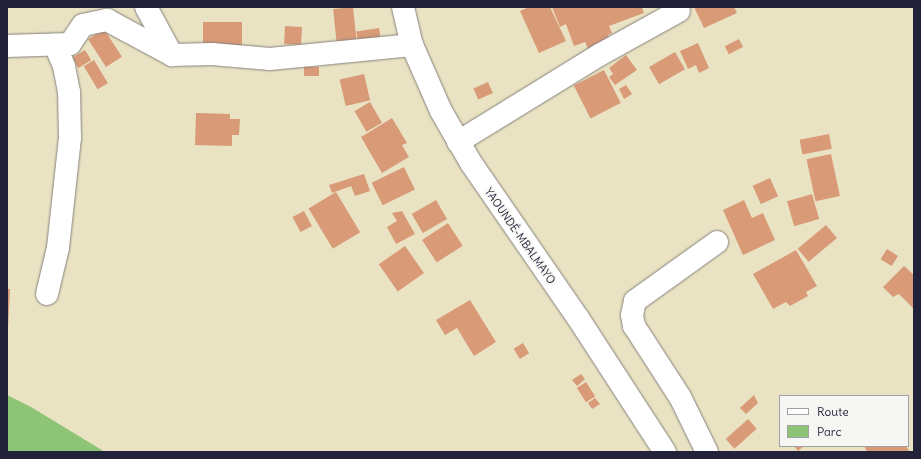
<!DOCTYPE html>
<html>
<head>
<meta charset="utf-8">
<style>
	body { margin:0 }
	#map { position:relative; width:921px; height:459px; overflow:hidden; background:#eae3c3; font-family:Delius,sans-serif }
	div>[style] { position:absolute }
	.green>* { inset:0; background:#8ec476 }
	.building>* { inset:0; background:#d99a78; transform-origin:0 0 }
	.roads { filter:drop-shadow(0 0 1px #86827f) drop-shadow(0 0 1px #86827f) }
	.minor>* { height:22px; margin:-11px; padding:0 11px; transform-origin:11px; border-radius:11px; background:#fff }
	.highway>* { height:22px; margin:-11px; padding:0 11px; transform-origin:11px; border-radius:11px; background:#fff }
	span { translate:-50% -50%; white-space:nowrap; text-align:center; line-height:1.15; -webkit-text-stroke:3.5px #f6f6f2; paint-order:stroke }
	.street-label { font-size:11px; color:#22223b }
	.frame { position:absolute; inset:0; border:8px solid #22223b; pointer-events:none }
	.legend { position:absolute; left:779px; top:395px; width:130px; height:52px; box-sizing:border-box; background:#f6f6f2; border:1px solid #a1a1a9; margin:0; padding:5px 7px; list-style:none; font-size:12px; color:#22223b }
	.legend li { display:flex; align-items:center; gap:8px; height:20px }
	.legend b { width:20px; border:1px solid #a1a1a9 }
</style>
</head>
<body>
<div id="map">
	<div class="green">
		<div style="clip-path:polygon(7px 395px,31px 407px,105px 452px,7px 452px)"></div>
	</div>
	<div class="building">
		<div style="left:353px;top:7px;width:37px;height:20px;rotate:84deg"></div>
		<div style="clip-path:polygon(529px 7px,550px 7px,566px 41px,539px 53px,520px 11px)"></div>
		<div style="clip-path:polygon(552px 7px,642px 7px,644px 13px,609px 26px,612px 33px,608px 35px,611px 42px,589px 51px,585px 42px,574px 46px,566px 24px,560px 27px)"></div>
		<div style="clip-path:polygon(694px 7px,734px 7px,737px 13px,704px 28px)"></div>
		<div style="clip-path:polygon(203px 22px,242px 22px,242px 50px,203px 45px)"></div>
		<div style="left:285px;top:26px;width:17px;height:18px;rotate:3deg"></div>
		<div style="left:379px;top:28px;width:13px;height:23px;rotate:81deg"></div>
		<div style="left:104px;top:29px;width:33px;height:19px;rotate:57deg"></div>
		<div style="left:739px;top:39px;width:9px;height:16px;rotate:63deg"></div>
		<div style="clip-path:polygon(698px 43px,709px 68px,699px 73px,696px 65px,688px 69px,680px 51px)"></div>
		<div style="left:85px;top:50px;width:12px;height:15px;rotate:59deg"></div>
		<div style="left:675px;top:52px;width:20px;height:30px;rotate:60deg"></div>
		<div style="clip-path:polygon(626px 55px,637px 70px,615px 85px,609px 77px,613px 74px,609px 68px)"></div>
		<div style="left:94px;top:60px;width:27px;height:12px;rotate:59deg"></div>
		<div style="left:319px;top:67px;width:9px;height:15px;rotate:90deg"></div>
		<div style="left:604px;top:70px;width:37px;height:34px;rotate:63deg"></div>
		<div style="left:364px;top:74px;width:27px;height:25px;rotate:77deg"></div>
		<div style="left:488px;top:82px;width:12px;height:16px;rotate:66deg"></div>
		<div style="clip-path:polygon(626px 85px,632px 94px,624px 99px,619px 89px)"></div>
		<div style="left:370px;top:102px;width:24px;height:18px;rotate:60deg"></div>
		<div style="clip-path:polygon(196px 113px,230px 114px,230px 119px,240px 119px,239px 135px,232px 135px,232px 146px,195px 145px)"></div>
		<div style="clip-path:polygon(392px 118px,407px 143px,402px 145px,409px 157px,382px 173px,361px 137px)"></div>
		<div style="left:829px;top:134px;width:15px;height:30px;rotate:79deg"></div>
		<div style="left:831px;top:154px;width:43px;height:25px;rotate:78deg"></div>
		<div style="left:404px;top:167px;width:25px;height:36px;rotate:64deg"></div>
		<div style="clip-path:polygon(364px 174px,370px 191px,355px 196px,351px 186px,332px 193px,329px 185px)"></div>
		<div style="left:770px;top:178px;width:20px;height:19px;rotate:66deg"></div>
		<div style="left:336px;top:192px;width:47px;height:32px;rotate:59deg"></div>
		<div style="left:812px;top:194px;width:26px;height:26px;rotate:74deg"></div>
		<div style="left:436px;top:200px;width:22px;height:28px;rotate:60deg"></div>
		<div style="clip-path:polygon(744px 200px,752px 218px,763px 213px,775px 240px,743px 255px,723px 210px)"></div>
		<div style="left:304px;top:211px;width:17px;height:13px;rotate:62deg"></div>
		<div style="clip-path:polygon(402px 211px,415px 234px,396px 244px,387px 227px,397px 221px,392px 213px)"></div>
		<div style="left:448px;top:223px;width:27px;height:31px;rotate:57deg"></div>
		<div style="left:826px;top:225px;width:17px;height:37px;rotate:50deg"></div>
		<div style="left:405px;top:246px;width:33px;height:32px;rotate:55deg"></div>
		<div style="left:887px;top:249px;width:13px;height:12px;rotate:32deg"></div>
		<div style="clip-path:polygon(796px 250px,817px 286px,806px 292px,808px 296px,790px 306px,786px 302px,773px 309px,753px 274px)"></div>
		<div style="clip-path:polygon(904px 266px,914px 275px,913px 308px,899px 294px,893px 297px,883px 287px)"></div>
		<div style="clip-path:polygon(7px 289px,10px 289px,8px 328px,7px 328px)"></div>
		<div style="clip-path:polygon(470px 300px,496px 342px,474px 356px,457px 328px,445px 335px,436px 320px)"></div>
		<div style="left:523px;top:343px;width:12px;height:11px;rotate:59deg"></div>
		<div style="clip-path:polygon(581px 374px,585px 379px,577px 386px,572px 380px)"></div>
		<div style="left:586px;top:382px;width:17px;height:11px;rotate:57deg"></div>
		<div style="clip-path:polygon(754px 395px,758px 403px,746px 414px,740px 408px)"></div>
		<div style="clip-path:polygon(595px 398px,600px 404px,592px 409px,588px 403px)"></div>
		<div style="left:748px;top:419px;width:13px;height:30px;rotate:48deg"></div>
		<div style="clip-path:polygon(794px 446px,804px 446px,798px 451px)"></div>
		<div style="clip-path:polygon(864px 446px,906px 446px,910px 452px,867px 452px)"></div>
	</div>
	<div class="roads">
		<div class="minor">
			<div style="left:146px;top:7px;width:55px;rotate:61.6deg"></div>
			<div style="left:7px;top:46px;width:63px;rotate:-1.8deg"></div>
			<div style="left:70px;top:44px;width:23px;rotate:-56deg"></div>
			<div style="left:83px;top:25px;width:25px;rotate:-12deg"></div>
			<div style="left:107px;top:20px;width:74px;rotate:28.3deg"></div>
			<div style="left:172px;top:55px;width:40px;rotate:-1.4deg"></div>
			<div style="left:212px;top:54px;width:58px;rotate:4.9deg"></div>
			<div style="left:270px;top:59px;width:143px;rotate:-5.6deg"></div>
			<div style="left:458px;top:142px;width:168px;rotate:-31.6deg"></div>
			<div style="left:601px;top:54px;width:89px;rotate:-28.9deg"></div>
			<div style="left:47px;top:294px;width:47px;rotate:-76.6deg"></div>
			<div style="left:58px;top:248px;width:111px;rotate:-83.8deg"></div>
			<div style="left:70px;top:138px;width:46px;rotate:-91.2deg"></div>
			<div style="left:69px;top:92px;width:26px;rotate:-101deg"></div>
			<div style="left:64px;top:66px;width:23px;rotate:-113deg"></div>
			<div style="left:707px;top:452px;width:61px;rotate:-116.1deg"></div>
			<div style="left:680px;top:397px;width:85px;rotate:-122.9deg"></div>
			<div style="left:634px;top:326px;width:11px;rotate:-100deg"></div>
			<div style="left:632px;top:315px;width:14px;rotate:-78deg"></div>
			<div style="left:635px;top:301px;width:101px;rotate:-35.7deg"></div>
		</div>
		<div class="highway">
			<div style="left:403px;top:7px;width:39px;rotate:77deg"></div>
			<div style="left:412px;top:45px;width:72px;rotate:66.3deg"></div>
			<div style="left:441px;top:111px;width:60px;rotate:60deg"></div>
			<div style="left:471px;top:163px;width:188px;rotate:55.4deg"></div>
			<div style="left:578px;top:318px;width:160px;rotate:57deg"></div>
		</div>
	</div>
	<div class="street-label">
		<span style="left:520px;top:236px;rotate:55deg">YAOUNDÉ-MBALMAYO</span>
	</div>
	<div class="frame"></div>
	<ul class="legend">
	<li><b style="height:5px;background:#fff"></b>Route</li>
	<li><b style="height:11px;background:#8ec476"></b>Parc</li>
	</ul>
</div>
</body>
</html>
